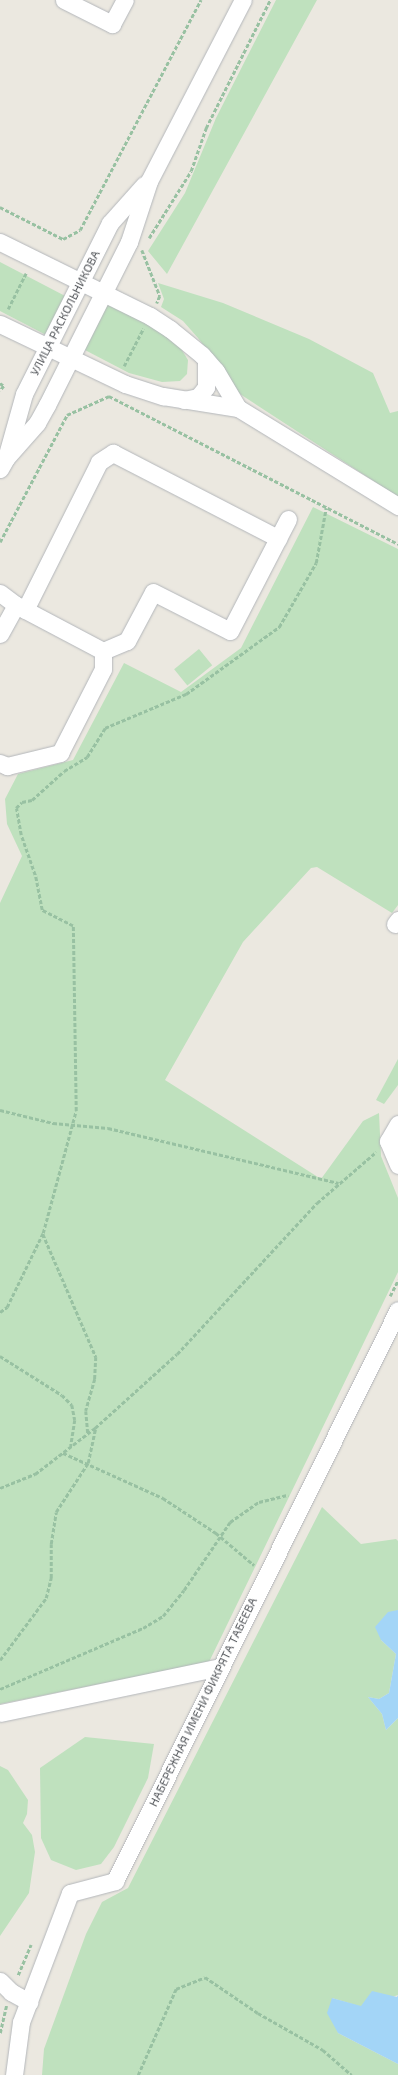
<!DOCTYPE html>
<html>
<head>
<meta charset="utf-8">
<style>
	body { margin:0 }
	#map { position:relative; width:398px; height:2075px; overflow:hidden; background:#ebe8e0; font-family:"Exo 2",sans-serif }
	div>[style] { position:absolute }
	.green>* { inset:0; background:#bfe1be; transform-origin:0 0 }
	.water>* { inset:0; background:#a3d5f7 }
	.path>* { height:2.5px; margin-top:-1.25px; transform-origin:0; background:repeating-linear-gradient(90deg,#98c1a2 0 4px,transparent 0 6px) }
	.roads { filter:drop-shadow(0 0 1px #b3b6ba) drop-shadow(0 0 1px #b3b6ba) }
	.minor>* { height:17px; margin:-8.5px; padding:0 8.5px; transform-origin:8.5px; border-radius:8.5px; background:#fff }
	span { translate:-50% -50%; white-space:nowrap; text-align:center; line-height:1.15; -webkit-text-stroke:3.5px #fff; paint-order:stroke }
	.street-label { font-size:12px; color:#595c60 }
</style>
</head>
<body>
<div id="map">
	<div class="green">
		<div style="clip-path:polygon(276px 0,317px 0,167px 274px,148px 251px,185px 193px,216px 118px)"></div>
		<div style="clip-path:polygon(0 262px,69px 298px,48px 336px,0 311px)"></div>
		<div style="clip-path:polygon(158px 283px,223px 303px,309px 339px,373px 373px,390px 413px,398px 411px,398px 497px,240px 394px,198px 338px,183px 321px,161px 307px,164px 299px)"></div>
		<div style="clip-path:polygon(107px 302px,150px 323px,180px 347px,188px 360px,187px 374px,180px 381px,162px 382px,129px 373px,83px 349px)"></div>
		<div style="clip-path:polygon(313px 507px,398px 549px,398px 905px,392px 913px,317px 867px,311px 868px,243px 942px,165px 1080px,321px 1179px,363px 1121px,379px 1113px,381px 1156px,398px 1198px,398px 1272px,209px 1662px,0 1704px,0 903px,22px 856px,7px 824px,5px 799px,18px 774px,73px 760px,124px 663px,181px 692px,241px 648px)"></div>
		<div style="left:199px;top:649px;width:21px;height:32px;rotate:51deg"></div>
		<div style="clip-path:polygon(398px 1059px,398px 1085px,384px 1104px,376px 1100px)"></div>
		<div style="clip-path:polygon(322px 1507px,361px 1544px,396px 1539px,398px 1541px,398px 1610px,381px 1640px,396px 1654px,389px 1693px,379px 1699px,368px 1697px,382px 1714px,386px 1730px,398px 1718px,398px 1995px,362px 2007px,332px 1998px,338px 2033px,398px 2064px,398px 2075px,42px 2075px,44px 2049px,86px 1934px,102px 1902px,128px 1888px)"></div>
		<div style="clip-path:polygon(85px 1737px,154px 1744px,148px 1778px,114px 1847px,101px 1864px,76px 1870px,51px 1860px,41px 1838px,40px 1768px)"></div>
		<div style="clip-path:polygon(0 1766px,8px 1770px,28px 1800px,27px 1814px,23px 1823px,32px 1835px,35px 1852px,29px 1893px,0 1936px)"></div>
	</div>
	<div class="water">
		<div style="clip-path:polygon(398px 1610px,398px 1718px,386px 1730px,382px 1714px,368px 1697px,379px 1699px,389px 1693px,396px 1654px,381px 1640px,375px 1627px,388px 1612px)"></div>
		<div style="clip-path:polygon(372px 1991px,397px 1997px,398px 1995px,398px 2064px,338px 2033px,327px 2013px,332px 1998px,361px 2006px)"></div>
	</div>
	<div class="path">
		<div style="left:0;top:207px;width:71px;rotate:26.9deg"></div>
		<div style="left:63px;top:239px;width:19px;rotate:-28deg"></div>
		<div style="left:80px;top:230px;width:260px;rotate:-62.3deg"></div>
		<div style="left:149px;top:238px;width:79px;rotate:-57.9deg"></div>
		<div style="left:191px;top:171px;width:46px;rotate:-70.8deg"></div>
		<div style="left:206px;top:128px;width:143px;rotate:-63.4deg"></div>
		<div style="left:142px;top:250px;width:49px;rotate:68.6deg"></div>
		<div style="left:160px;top:296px;width:8px;rotate:113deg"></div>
		<div style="left:8px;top:309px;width:40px;rotate:-63.4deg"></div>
		<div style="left:124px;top:366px;width:42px;rotate:-62.8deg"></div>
		<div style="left:0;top:383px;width:5px;rotate:37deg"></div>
		<div style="left:4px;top:386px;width:6px;rotate:129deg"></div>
		<div style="left:0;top:542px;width:144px;rotate:-62.2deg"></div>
		<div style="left:67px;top:415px;width:46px;rotate:-24.3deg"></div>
		<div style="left:109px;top:396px;width:325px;rotate:27.1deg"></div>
		<div style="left:0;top:1110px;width:55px;rotate:13.8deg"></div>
		<div style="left:53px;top:1123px;width:55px;rotate:5.2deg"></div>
		<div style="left:108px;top:1128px;width:237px;rotate:13.4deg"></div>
		<div style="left:43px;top:1234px;width:134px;rotate:66.7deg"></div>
		<div style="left:96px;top:1357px;width:22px;rotate:93deg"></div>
		<div style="left:95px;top:1379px;width:33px;rotate:106deg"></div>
		<div style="left:86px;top:1411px;width:22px;rotate:85deg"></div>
		<div style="left:390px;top:1296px;width:18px;rotate:-63deg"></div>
		<div style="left:0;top:1312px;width:9px;rotate:-36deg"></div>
		<div style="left:7px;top:1307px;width:82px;rotate:-64.1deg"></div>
		<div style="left:43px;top:1233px;width:126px;rotate:-74.9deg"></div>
		<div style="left:76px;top:1111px;width:185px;rotate:-90.9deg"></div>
		<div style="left:73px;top:926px;width:35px;rotate:-153deg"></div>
		<div style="left:42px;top:910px;width:36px;rotate:-101deg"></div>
		<div style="left:35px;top:875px;width:42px;rotate:-109.3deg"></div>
		<div style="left:21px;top:835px;width:27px;rotate:-100deg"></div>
		<div style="left:16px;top:808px;width:8px;rotate:-45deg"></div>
		<div style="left:22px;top:802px;width:10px;rotate:-11deg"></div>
		<div style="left:32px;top:800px;width:43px;rotate:-42.2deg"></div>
		<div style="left:64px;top:771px;width:27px;rotate:-31deg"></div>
		<div style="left:87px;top:757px;width:34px;rotate:-58deg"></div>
		<div style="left:105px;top:728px;width:88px;rotate:-22.8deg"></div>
		<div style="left:186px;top:694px;width:115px;rotate:-35.8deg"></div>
		<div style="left:279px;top:627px;width:74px;rotate:-60deg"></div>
		<div style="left:316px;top:563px;width:56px;rotate:-79.7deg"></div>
		<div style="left:0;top:1356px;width:73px;rotate:32.2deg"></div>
		<div style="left:62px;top:1395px;width:14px;rotate:45deg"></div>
		<div style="left:72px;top:1405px;width:15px;rotate:79deg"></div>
		<div style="left:75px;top:1420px;width:26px;rotate:99deg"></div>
		<div style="left:63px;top:1453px;width:110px;rotate:24.2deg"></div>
		<div style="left:163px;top:1498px;width:64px;rotate:33.4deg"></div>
		<div style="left:216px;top:1533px;width:50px;rotate:40.1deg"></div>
		<div style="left:0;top:1488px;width:38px;rotate:-22deg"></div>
		<div style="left:35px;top:1474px;width:76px;rotate:-37.5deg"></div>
		<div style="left:95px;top:1428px;width:110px;rotate:-42.1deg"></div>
		<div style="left:177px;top:1354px;width:206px;rotate:-47.2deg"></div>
		<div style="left:317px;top:1203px;width:78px;rotate:-40.8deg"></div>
		<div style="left:0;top:1660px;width:77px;rotate:-53.4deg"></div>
		<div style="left:46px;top:1598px;width:21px;rotate:-76deg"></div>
		<div style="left:51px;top:1578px;width:34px;rotate:-90deg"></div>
		<div style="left:51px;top:1544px;width:32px;rotate:-81deg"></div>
		<div style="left:56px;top:1512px;width:59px;rotate:-56.9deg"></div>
		<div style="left:88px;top:1463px;width:35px;rotate:-78deg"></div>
		<div style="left:0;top:1689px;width:155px;rotate:-23.1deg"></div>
		<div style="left:143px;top:1628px;width:23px;rotate:-31deg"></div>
		<div style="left:163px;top:1616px;width:33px;rotate:-51deg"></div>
		<div style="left:184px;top:1590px;width:82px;rotate:-55.9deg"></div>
		<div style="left:230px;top:1522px;width:35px;rotate:-35deg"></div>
		<div style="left:259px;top:1502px;width:30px;rotate:-14deg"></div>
		<div style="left:18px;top:1975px;width:33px;rotate:-67deg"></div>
		<div style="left:0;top:2033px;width:28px;rotate:-77deg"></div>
		<div style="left:138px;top:2075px;width:94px;rotate:-66.2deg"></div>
		<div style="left:176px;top:1989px;width:31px;rotate:-22deg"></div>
		<div style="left:205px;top:1977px;width:64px;rotate:34.2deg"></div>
		<div style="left:258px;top:2013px;width:75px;rotate:29.6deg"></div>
		<div style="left:323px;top:2050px;width:38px;rotate:41deg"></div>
	</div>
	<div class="roads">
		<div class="minor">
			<div style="left:64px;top:0;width:54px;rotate:26.6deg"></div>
			<div style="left:112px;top:24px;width:27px;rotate:-62deg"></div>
			<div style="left:0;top:242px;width:167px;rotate:26.3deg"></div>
			<div style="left:150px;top:316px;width:24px;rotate:33deg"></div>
			<div style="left:170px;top:329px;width:41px;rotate:39.1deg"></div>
			<div style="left:202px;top:355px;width:21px;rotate:49deg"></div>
			<div style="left:216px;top:371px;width:43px;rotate:59.3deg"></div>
			<div style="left:0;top:324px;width:139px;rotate:25.6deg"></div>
			<div style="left:125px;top:384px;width:40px;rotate:18deg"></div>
			<div style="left:163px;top:396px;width:76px;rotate:9.1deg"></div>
			<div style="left:238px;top:408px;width:188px;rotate:31.5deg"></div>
			<div style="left:184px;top:400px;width:14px;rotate:-12deg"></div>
			<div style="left:198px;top:397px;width:13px;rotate:-51deg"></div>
			<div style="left:206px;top:387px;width:27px;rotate:-90deg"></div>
			<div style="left:6px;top:458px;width:47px;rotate:-48.5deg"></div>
			<div style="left:37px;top:423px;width:21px;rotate:-61deg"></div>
			<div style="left:47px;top:405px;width:182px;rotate:-63.3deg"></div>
			<div style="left:129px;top:242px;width:64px;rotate:-71.8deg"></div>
			<div style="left:149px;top:181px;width:204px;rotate:-62.6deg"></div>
			<div style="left:0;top:469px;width:13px;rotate:-61deg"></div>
			<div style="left:6px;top:458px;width:66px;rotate:-74.3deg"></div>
			<div style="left:24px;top:394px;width:191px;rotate:-63.3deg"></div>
			<div style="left:110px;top:223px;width:51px;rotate:-48.2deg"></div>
			<div style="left:0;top:593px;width:20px;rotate:37deg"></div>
			<div style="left:16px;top:605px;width:33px;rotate:119deg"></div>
			<div style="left:25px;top:610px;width:165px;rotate:-63.4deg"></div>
			<div style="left:99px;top:462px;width:17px;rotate:-33deg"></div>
			<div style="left:113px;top:453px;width:186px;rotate:27.3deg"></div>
			<div style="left:103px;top:651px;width:26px;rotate:-23deg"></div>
			<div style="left:127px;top:641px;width:55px;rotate:-62deg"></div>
			<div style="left:153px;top:592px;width:86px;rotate:26.9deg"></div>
			<div style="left:230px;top:631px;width:126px;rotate:-62.6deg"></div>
			<div style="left:0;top:763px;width:8px;rotate:23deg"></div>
			<div style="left:7px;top:766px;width:55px;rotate:-13.8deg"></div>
			<div style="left:60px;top:753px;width:94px;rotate:-62.9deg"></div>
			<div style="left:103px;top:669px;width:18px;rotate:-90deg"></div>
			<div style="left:103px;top:651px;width:98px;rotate:-152.1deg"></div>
			<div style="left:395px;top:924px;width:5px;rotate:-53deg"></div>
			<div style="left:398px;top:1124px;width:20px;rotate:120deg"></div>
			<div style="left:388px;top:1141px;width:26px;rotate:67deg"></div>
			<div style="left:0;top:1713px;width:225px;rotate:-11.8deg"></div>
			<div style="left:0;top:1981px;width:16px;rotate:45deg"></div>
			<div style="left:11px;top:1992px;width:21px;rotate:29deg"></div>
			<div style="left:14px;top:2075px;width:53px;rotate:-82.5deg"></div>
			<div style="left:21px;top:2022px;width:138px;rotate:-69.2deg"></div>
			<div style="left:70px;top:1893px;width:47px;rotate:-14.9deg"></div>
			<div style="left:115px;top:1881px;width:637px;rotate:-63.64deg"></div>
		</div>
	</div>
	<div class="street-label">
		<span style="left:65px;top:313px;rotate:-63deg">УЛИЦА РАСКОЛЬНИКОВА</span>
		<span style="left:203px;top:1702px;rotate:-64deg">НАБЕРЕЖНАЯ ИМЕНИ ФИКРЯТА ТАБЕЕВА</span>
	</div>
</div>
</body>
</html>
